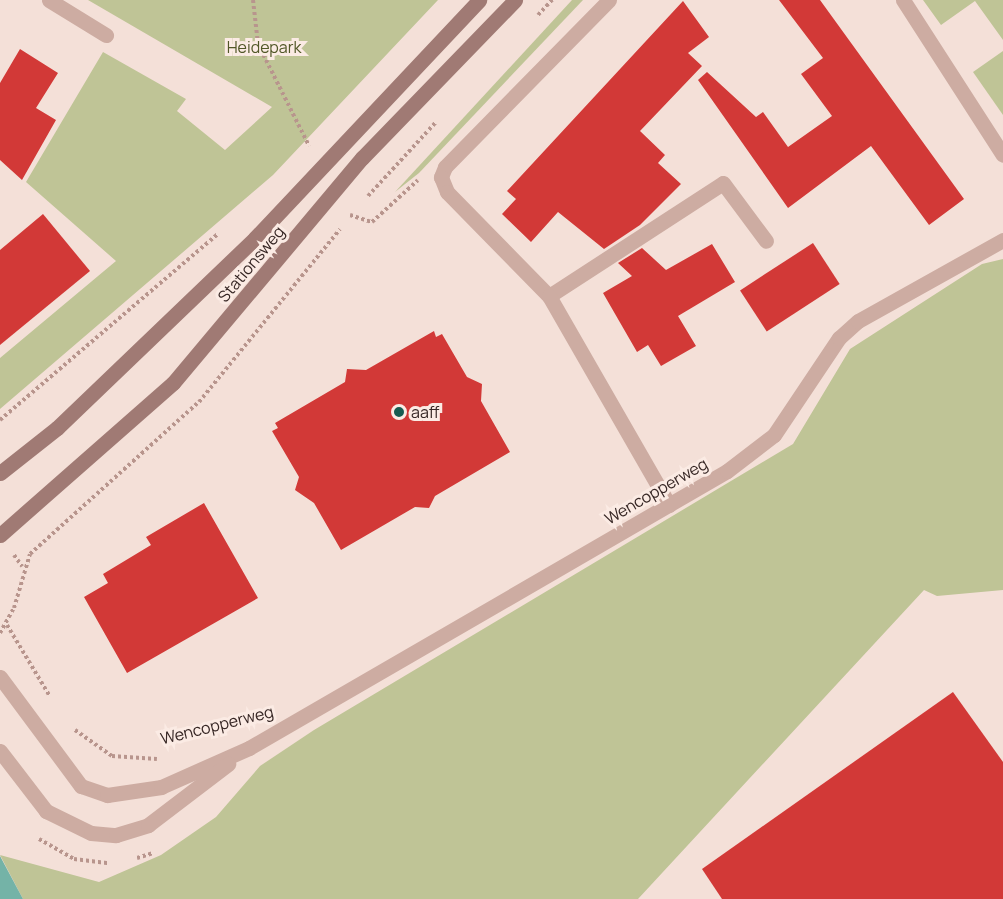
<!DOCTYPE html>
<html>
<head>
<meta charset="utf-8">
<style>
	body { margin:0 }
	#map { position:relative; width:1003px; height:899px; overflow:hidden; background:#f4e0d8; font-family:Manrope,sans-serif }
	div>[style] { position:absolute }
	.green>* { inset:0; background:#bfc496 }
	.water>* { inset:0; background:#74b3a7 }
	.building>* { inset:0; background:#d23937; transform-origin:0 0 }
	.path>* { height:4px; margin-top:-2px; transform-origin:0; background:repeating-linear-gradient(90deg,#b8958d 0 3px,transparent 0 6px) }
	.minor>* { height:15px; margin:-7.5px; padding:0 7.5px; transform-origin:7.5px; border-radius:7.5px; background:#cdaca2 }
	.tertiary>* { height:15px; margin:-7.5px; padding:0 7.5px; transform-origin:7.5px; border-radius:7.5px; background:#cdaca2 }
	.secondary>* { height:15px; margin:-7.5px; padding:0 7.5px; transform-origin:7.5px; border-radius:7.5px; background:#a07a74 }
	.dots>* { width:16px; height:16px; translate:-50% -50%; box-sizing:border-box; border:3px solid #fbebe4; border-radius:50% }
	span { translate:-50% -50%; white-space:nowrap; text-align:center; line-height:1.15; -webkit-text-stroke:6px #fbebe4; paint-order:stroke }
	.park-label { font-size:16px; color:#515727 }
	.street-label { font-size:16px; color:#372725 }
	.poi-label { font-size:16px; color:#372725 }
	.left { translate:0 -50%; text-align:left }
</style>
</head>
<body>
<div id="map">
	<div class="green">
		<div style="clip-path:polygon(88px 0,438px 0,273px 175px,0 409px,0 358px,116px 261px,26px 182px,103px 52px,186px 99px,177px 111px,225px 150px,272px 107px)"></div>
		<div style="clip-path:polygon(572px 0,583px 0,419px 173px,395px 192px)"></div>
		<div style="clip-path:polygon(923px 0,1003px 0,1003px 40px,975px 1px,941px 25px)"></div>
		<div style="clip-path:polygon(1003px 51px,1003px 115px,973px 72px)"></div>
		<div style="clip-path:polygon(1003px 259px,1003px 590px,937px 596px,924px 590px,638px 899px,23px 899px,0 855px,99px 882px,161px 855px,216px 817px,260px 766px,314px 730px,793px 444px,850px 349px,982px 264px)"></div>
	</div>
	<div class="water">
		<div style="clip-path:polygon(0 856px,23px 899px,0 899px)"></div>
	</div>
	<div class="building">
		<div style="clip-path:polygon(779px 0,820px 0,964px 199px,929px 225px,871px 146px,788px 208px,698px 80px,707px 72px,756px 117px,763px 112px,788px 147px,832px 116px,801px 74px,823px 58px)"></div>
		<div style="clip-path:polygon(683px 1px,709px 37px,688px 53px,702px 66px,640px 131px,665px 155px,658px 163px,681px 184px,640px 225px,604px 249px,558px 212px,531px 242px,502px 214px,516px 199px,507px 191px)"></div>
		<div style="clip-path:polygon(20px 49px,58px 73px,36px 108px,56px 120px,22px 180px,0 160px,0 83px)"></div>
		<div style="clip-path:polygon(43px 214px,90px 271px,0 345px,0 250px)"></div>
		<div style="left:813px;top:243px;width:49px;height:87px;rotate:57deg"></div>
		<div style="clip-path:polygon(712px 244px,735px 282px,678px 316px,696px 346px,661px 366px,648px 345px,637px 352px,603px 293px,632px 276px,618px 263px,642px 248px,666px 270px)"></div>
		<div style="clip-path:polygon(434px 331px,436px 337px,442px 334px,467px 377px,482px 384px,481px 401px,510px 452px,435px 496px,429px 508px,415px 507px,341px 550px,314px 503px,295px 490px,299px 477px,272px 431px,278px 428px,275px 423px,345px 382px,347px 369px,366px 370px)"></div>
		<div style="clip-path:polygon(204px 503px,258px 598px,127px 673px,84px 597px,108px 583px,103px 574px,151px 545px,146px 537px)"></div>
		<div style="clip-path:polygon(953px 692px,1003px 762px,1003px 899px,722px 899px,702px 869px)"></div>
	</div>
	<div class="path">
		<div style="left:253px;top:0;width:44px;rotate:83.5deg"></div>
		<div style="left:258px;top:44px;width:114px;rotate:63.4deg"></div>
		<div style="left:538px;top:15px;width:21px;rotate:-47deg"></div>
		<div style="left:368px;top:196px;width:100px;rotate:-47.4deg"></div>
		<div style="left:350px;top:215px;width:23px;rotate:18deg"></div>
		<div style="left:372px;top:222px;width:62px;rotate:-42.4deg"></div>
		<div style="left:0;top:420px;width:287px;rotate:-40.5deg"></div>
		<div style="left:14px;top:555px;width:14px;rotate:54deg"></div>
		<div style="left:7px;top:625px;width:82px;rotate:59deg"></div>
		<div style="left:0;top:633px;width:29px;rotate:-61deg"></div>
		<div style="left:14px;top:608px;width:56px;rotate:-73.5deg"></div>
		<div style="left:30px;top:554px;width:227px;rotate:-42deg"></div>
		<div style="left:199px;top:402px;width:223px;rotate:-50.8deg"></div>
		<div style="left:75px;top:730px;width:45px;rotate:35.1deg"></div>
		<div style="left:112px;top:756px;width:45px;rotate:3.8deg"></div>
		<div style="left:39px;top:839px;width:40px;rotate:29.7deg"></div>
		<div style="left:74px;top:859px;width:35px;rotate:7deg"></div>
		<div style="left:137px;top:858px;width:17px;rotate:-17deg"></div>
	</div>
	<div class="minor">
		<div style="left:49px;top:0;width:67px;rotate:31.6deg"></div>
		<div style="left:609px;top:0;width:234px;rotate:134.5deg"></div>
		<div style="left:445px;top:167px;width:11px;rotate:112deg"></div>
		<div style="left:441px;top:177px;width:16px;rotate:68deg"></div>
		<div style="left:447px;top:192px;width:146px;rotate:45.6deg"></div>
		<div style="left:549px;top:296px;width:207px;rotate:-33deg"></div>
		<div style="left:723px;top:183px;width:72px;rotate:53.4deg"></div>
		<div style="left:903px;top:0;width:184px;rotate:57.2deg"></div>
		<div style="left:549px;top:296px;width:241px;rotate:60.1deg"></div>
	</div>
	<div class="tertiary">
		<div style="left:0;top:677px;width:136px;rotate:53.4deg"></div>
		<div style="left:81px;top:786px;width:28px;rotate:19deg"></div>
		<div style="left:107px;top:795px;width:55px;rotate:-8.4deg"></div>
		<div style="left:161px;top:787px;width:96px;rotate:-23.9deg"></div>
		<div style="left:249px;top:748px;width:552px;rotate:-30.09deg"></div>
		<div style="left:727px;top:471px;width:59px;rotate:-37.5deg"></div>
		<div style="left:774px;top:435px;width:117px;rotate:-56.2deg"></div>
		<div style="left:839px;top:338px;width:25px;rotate:-42deg"></div>
		<div style="left:858px;top:321px;width:166px;rotate:-29.2deg"></div>
		<div style="left:0;top:751px;width:76px;rotate:52.5deg"></div>
		<div style="left:46px;top:811px;width:50px;rotate:26.1deg"></div>
		<div style="left:91px;top:833px;width:25px;rotate:5deg"></div>
		<div style="left:116px;top:835px;width:34px;rotate:-17deg"></div>
		<div style="left:148px;top:825px;width:101px;rotate:-37.3deg"></div>
	</div>
	<div class="secondary">
		<div style="left:0;top:473px;width:73px;rotate:-38.3deg"></div>
		<div style="left:57px;top:428px;width:274px;rotate:-43.8deg"></div>
		<div style="left:255px;top:238px;width:327px;rotate:-46.7deg"></div>
		<div style="left:0;top:535px;width:230px;rotate:-41.3deg"></div>
		<div style="left:173px;top:383px;width:294px;rotate:-50deg"></div>
		<div style="left:362px;top:158px;width:220px;rotate:-45.9deg"></div>
	</div>
	<div class="dots">
		<div style="left:399px;top:412px;background:#175c51"></div>
	</div>
	<div class="park-label">
		<span style="left:264px;top:47px">Heidepark</span>
	</div>
	<div class="street-label">
		<span style="left:251px;top:264px;rotate:-50deg">Stationsweg</span>
		<span style="left:656px;top:491px;rotate:-30deg">Wencopperweg</span>
		<span style="left:217px;top:725px;rotate:-14deg">Wencopperweg</span>
	</div>
	<div class="poi-label">
		<span class="left" style="left:411px;top:412px">aaff</span>
	</div>
</div>
</body>
</html>
